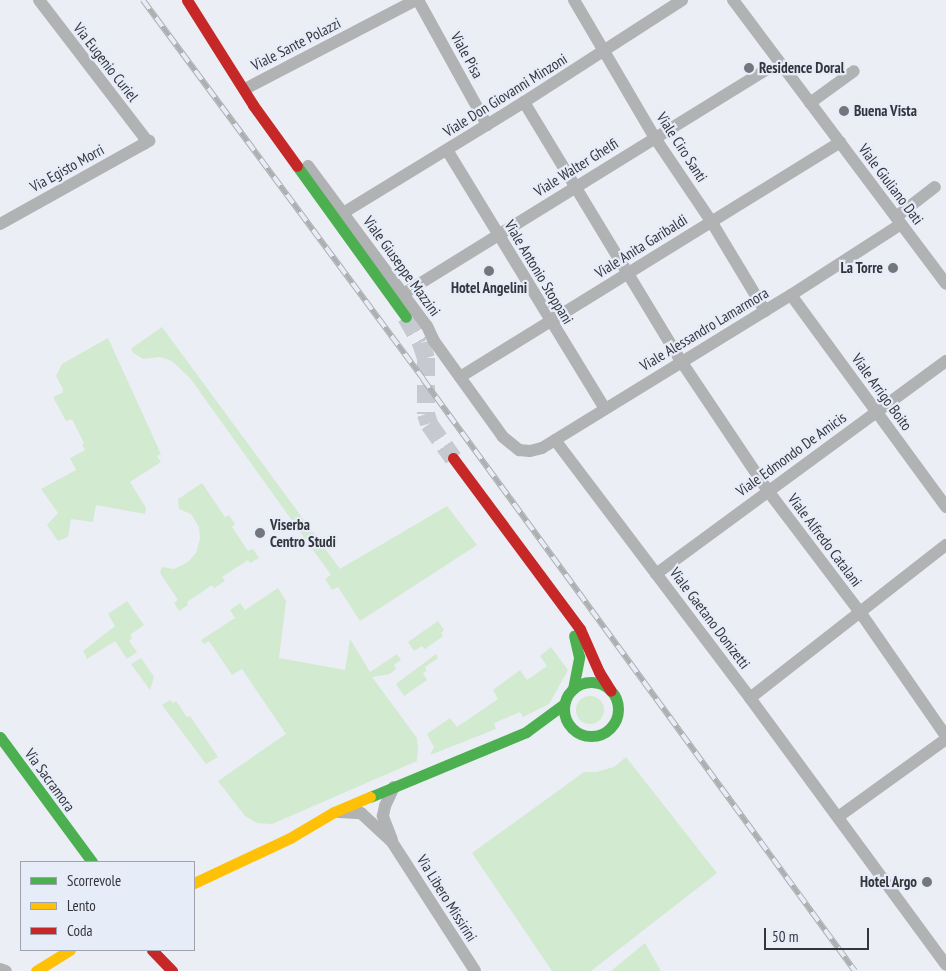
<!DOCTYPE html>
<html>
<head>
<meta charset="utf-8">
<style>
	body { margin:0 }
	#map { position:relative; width:946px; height:971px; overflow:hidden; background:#ebeef5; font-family:"PT Sans Narrow",sans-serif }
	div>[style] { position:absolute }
	.green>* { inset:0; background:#d1ead0 }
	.round { border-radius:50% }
	.secondary-tunnel>* { height:18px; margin-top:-9px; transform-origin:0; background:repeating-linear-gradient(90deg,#c7c9d0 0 18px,transparent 0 27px) }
	.street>* { height:12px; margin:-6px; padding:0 6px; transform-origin:6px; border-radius:6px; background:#b0b2b3 }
	.fast>* { height:11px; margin:-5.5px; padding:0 5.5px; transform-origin:5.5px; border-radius:5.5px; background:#4caf50 }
	.fast>.ring { margin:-5.5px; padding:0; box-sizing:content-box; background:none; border:11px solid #4caf50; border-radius:50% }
	.slow>* { height:11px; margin:-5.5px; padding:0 5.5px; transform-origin:5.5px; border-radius:5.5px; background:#ffc107 }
	.jam>* { height:11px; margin:-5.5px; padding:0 5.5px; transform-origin:5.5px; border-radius:5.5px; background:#c62828 }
	.rail>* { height:5.5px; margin-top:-2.75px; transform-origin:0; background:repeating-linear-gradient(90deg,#e7ecf9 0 11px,#aeafb1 0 22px); box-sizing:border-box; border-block:1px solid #aeafb1 }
	.dots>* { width:14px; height:14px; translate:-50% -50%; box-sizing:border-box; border:2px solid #e7ecf9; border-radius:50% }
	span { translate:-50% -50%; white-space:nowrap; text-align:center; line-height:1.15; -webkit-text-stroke:4.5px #e7ecf9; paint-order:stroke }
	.street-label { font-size:15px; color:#35363c }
	.poi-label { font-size:15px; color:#35363c; font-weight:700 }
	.left { translate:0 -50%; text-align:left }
	.right { translate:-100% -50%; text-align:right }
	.legend { position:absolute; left:20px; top:861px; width:175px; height:90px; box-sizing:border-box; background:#e7ecf9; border:1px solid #a0a3ad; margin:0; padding:6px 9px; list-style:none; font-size:15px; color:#35363c }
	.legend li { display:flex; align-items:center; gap:10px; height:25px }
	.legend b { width:25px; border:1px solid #a0a3ad }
	.scale { position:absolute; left:764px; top:928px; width:105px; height:22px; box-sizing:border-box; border:2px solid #35363c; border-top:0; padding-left:6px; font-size:15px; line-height:18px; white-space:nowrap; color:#35363c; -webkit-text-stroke:4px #e7ecf9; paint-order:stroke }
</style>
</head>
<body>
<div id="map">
	<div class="green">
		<div style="clip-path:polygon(162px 327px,340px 569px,447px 506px,477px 545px,360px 621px,338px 587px,332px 590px,325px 579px,331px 575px,190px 378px,172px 361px,160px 357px,143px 359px,132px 352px,132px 348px)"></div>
		<div style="clip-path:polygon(108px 338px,161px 454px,157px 456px,161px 462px,130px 482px,146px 508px,145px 514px,96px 505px,93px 522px,71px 519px,68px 537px,58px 541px,47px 525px,58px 513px,41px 489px,76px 470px,70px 458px,85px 450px,82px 445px,84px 443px,72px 419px,66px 421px,53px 397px,62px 393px,63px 389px,56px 376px,62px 364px)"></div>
		<div style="clip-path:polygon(202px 483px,225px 517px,229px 515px,235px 524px,232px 527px,248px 551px,253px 549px,259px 558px,250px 563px,248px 560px,222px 577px,225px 581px,214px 588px,212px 585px,187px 602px,188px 605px,179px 611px,174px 603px,178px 600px,160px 573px,162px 567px,174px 569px,188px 562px,196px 553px,200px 539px,199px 527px,191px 514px,179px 509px,178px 499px)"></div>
		<div style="clip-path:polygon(278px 588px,286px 601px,279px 658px,345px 670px,350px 639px,370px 672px,397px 654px,401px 660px,394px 665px,396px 669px,390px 674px,372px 677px,417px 738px,418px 748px,417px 761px,272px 824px,257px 823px,245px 816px,218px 781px,286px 734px,242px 669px,232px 675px,209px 641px,204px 644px,201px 640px,235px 618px,230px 610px,240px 603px,245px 610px)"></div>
		<div style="clip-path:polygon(127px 601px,144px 625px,130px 635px,132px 638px,129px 641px,137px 652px,127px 659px,115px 641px,87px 659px,83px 651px,115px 626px,108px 614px)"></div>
		<div style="clip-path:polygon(438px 621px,444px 630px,441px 633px,443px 636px,425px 649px,422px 646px,414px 651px,408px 642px)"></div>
		<div style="clip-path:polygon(551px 647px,568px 670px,549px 704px,523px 717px,520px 712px,494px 723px,496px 729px,430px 755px,434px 747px,427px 734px,450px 718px,457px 727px,498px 699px,493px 690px,520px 670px,527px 680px,547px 666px,540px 656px)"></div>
		<div style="clip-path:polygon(436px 654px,438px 658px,425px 667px,426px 671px,423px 673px,427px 680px,404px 696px,396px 684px)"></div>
		<div style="clip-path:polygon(141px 658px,154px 677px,150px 690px,131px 664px)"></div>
		<div class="round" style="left:576px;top:696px;width:28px;height:28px"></div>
		<div style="clip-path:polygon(170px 700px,173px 703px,176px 701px,187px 717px,190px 716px,218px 757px,206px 764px,162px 705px)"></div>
		<div style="clip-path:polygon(626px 757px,717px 873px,591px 971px,552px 971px,472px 853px,584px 772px,596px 772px,614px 767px)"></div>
		<div style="clip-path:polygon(645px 943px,661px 971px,611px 971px)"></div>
	</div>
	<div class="secondary-tunnel">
		<div style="left:406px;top:317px;width:30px;rotate:60deg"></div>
		<div style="left:421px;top:343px;width:16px;rotate:72deg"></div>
		<div style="left:426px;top:358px;width:56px;rotate:90deg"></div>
		<div style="left:426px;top:414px;width:10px;rotate:73deg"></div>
		<div style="left:429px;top:424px;width:42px;rotate:54.8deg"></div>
	</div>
	<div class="street">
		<div style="left:39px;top:0;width:173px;rotate:52.5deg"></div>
		<div style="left:144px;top:137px;width:7px;rotate:90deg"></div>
		<div style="left:418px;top:0;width:143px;rotate:61.1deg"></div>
		<div style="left:574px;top:0;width:160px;rotate:59.6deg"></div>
		<div style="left:655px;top:138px;width:100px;rotate:56deg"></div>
		<div style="left:711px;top:221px;width:105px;rotate:59deg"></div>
		<div style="left:733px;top:0;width:355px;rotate:53.1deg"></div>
		<div style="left:245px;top:89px;width:193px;rotate:-27.5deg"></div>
		<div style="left:524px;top:102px;width:303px;rotate:58.8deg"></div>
		<div style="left:681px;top:361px;width:156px;rotate:56.2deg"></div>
		<div style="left:768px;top:491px;width:152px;rotate:52.8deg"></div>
		<div style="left:860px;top:612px;width:151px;rotate:55.3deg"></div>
		<div style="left:810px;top:103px;width:54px;rotate:-36deg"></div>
		<div style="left:447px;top:150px;width:303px;rotate:58.6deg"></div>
		<div style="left:308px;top:166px;width:199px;rotate:53.4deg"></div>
		<div style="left:427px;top:326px;width:17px;rotate:65deg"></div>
		<div style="left:434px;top:341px;width:118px;rotate:54.3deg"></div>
		<div style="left:503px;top:437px;width:21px;rotate:39deg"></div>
		<div style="left:519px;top:450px;width:11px;rotate:5deg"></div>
		<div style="left:530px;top:451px;width:12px;rotate:-14deg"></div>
		<div style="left:542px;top:448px;width:292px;rotate:-31.6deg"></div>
		<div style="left:791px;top:295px;width:131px;rotate:-32.8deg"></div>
		<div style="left:343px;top:213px;width:212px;rotate:-31.5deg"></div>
		<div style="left:524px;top:102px;width:188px;rotate:-32.8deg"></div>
		<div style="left:896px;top:217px;width:49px;rotate:-37.6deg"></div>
		<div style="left:0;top:224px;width:171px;rotate:-29.1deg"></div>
		<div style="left:403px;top:294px;width:428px;rotate:-31.7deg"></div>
		<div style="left:791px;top:295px;width:263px;rotate:53.8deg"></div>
		<div style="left:460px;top:377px;width:447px;rotate:-31.7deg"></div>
		<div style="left:555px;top:440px;width:323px;rotate:52.9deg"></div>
		<div style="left:750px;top:698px;width:331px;rotate:53.7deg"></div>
		<div style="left:656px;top:574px;width:360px;rotate:-36.3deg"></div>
		<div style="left:750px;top:698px;width:249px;rotate:-38deg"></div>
		<div style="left:339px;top:812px;width:22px;rotate:3deg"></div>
		<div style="left:361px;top:813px;width:42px;rotate:43.1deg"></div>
		<div style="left:392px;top:842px;width:153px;rotate:57.2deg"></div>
		<div style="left:838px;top:817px;width:133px;rotate:-35.8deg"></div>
		<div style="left:392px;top:840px;width:26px;rotate:-111deg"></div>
		<div style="left:383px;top:816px;width:10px;rotate:-79deg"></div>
		<div style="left:385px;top:806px;width:21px;rotate:-65deg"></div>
		<div style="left:0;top:969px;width:6px;rotate:18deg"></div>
	</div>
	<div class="fast">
		<div style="left:297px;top:166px;width:186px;rotate:54.2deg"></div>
		<div class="ring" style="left:564px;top:682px;width:43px;height:43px"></div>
		<div style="left:573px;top:689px;width:33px;rotate:-79deg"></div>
		<div style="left:579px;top:657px;width:22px;rotate:-103deg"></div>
		<div style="left:0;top:737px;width:155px;rotate:53.6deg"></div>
		<div style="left:370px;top:797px;width:169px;rotate:-22.6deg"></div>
		<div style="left:526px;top:732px;width:47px;rotate:-36.4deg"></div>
	</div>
	<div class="slow">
		<div style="left:194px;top:883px;width:106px;rotate:-25.1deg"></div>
		<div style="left:290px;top:838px;width:51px;rotate:-30.6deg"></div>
		<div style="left:334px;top:812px;width:39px;rotate:-23deg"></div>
		<div style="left:36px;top:971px;width:40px;rotate:-32deg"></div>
	</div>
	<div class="jam">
		<div style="left:187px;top:0;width:124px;rotate:57.8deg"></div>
		<div style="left:253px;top:105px;width:75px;rotate:54.2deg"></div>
		<div style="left:453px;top:458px;width:213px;rotate:53.4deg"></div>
		<div style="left:580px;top:629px;width:47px;rotate:66.2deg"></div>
		<div style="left:599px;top:672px;width:22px;rotate:58deg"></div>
		<div style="left:152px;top:950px;width:29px;rotate:46deg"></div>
	</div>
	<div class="rail">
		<div style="left:143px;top:0;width:471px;rotate:53.5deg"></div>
		<div style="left:423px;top:379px;width:733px;rotate:53.88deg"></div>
	</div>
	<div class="dots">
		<div style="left:749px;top:68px;background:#75767d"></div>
		<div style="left:844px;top:111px;background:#75767d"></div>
		<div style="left:893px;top:268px;background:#75767d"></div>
		<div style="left:489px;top:271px;background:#75767d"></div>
		<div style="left:260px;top:533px;background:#75767d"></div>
		<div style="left:927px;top:882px;background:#75767d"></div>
	</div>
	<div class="street-label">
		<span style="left:296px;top:44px;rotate:-27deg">Viale Sante Polazzi</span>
		<span style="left:467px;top:55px;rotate:61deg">Viale Pisa</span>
		<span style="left:106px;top:62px;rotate:52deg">Via Eugenio Curiel</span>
		<span style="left:505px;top:95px;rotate:-32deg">Viale Don Giovanni Minzoni</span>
		<span style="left:682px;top:147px;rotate:57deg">Viale Ciro Santi</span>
		<span style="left:576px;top:167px;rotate:-32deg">Viale Walter Ghelfi</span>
		<span style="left:67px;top:168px;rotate:-29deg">Via Egisto Morri</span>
		<span style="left:891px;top:184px;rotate:53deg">Viale Giuliano Dati</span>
		<span style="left:641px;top:246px;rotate:-32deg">Viale Anita Garibaldi</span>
		<span style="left:402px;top:266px;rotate:54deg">Viale Giuseppe Mazzini</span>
		<span style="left:539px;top:272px;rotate:59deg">Viale Antonio Stoppani</span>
		<span style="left:704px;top:329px;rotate:-31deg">Viale Alessandro Lamarmora</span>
		<span style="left:882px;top:392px;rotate:54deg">Viale Arrigo Boito</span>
		<span style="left:791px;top:454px;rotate:-36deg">Viale Edmondo De Amicis</span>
		<span style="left:825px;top:540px;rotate:53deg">Viale Alfredo Catalani</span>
		<span style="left:710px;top:618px;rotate:53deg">Viale Gaetano Donizetti</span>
		<span style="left:50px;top:780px;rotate:54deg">Via Sacramora</span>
		<span style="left:447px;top:898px;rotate:58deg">Via Libero Missirini</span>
	</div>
	<div class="poi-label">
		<span class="left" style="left:759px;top:68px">Residence Doral</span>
		<span class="left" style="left:854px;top:111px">Buena Vista</span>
		<span class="right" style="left:883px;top:268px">La Torre</span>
		<span style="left:489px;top:288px">Hotel Angelini</span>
		<span class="left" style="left:270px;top:533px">Viserba<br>Centro Studi</span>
		<span class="right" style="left:917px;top:882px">Hotel Argo</span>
	</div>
	<ul class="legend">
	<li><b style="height:6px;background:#4caf50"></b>Scorrevole</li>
	<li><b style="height:6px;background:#ffc107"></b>Lento</li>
	<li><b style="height:6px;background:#c62828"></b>Coda</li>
	</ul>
	<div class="scale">50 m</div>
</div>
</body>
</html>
